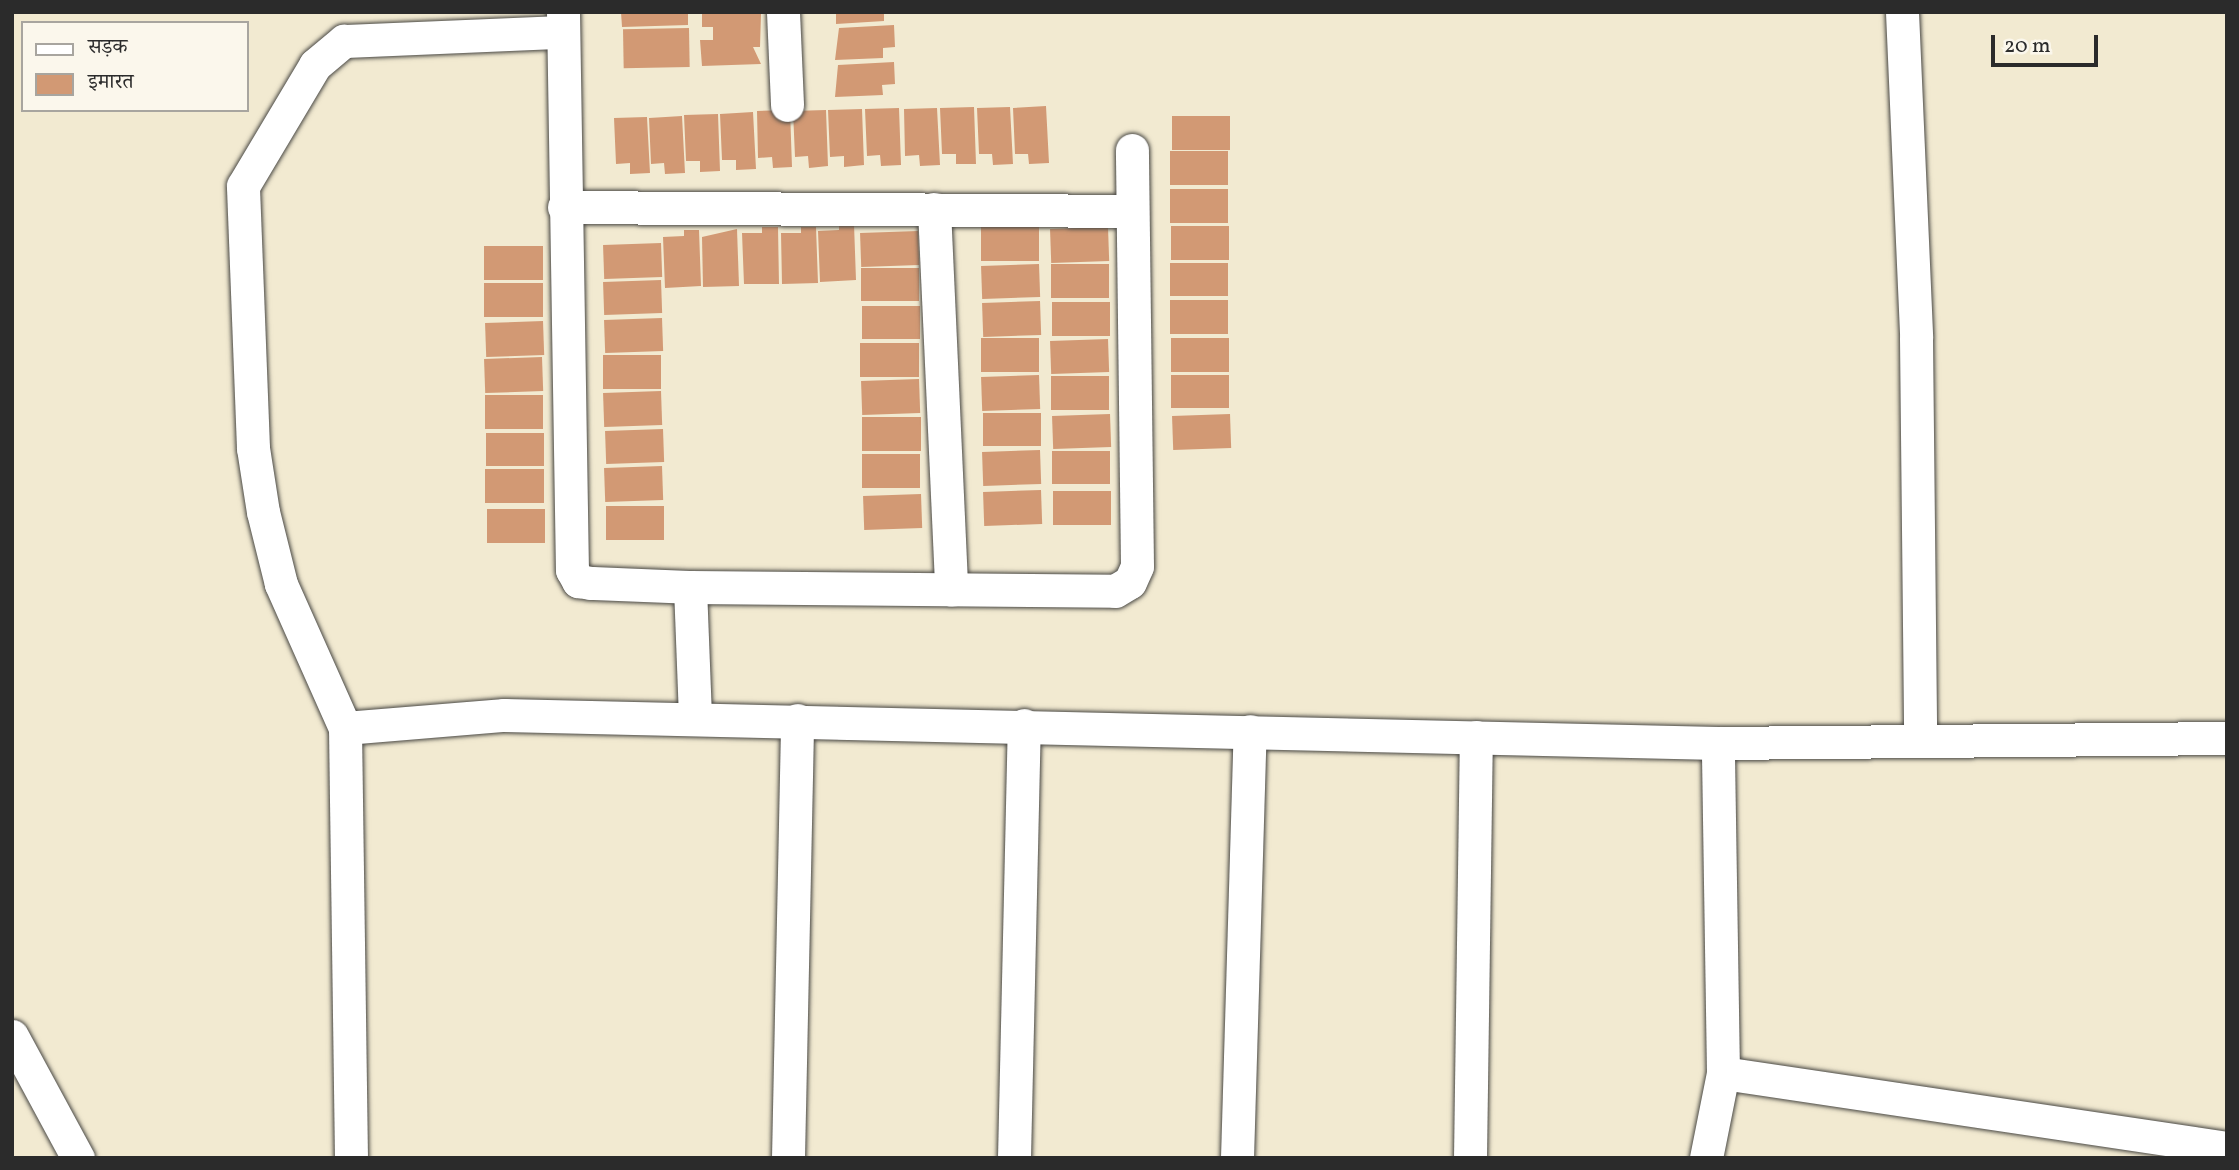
<!DOCTYPE html>
<html>
<head>
<meta charset="utf-8">
<style>
	body { margin:0 }
	#map { position:relative; width:2239px; height:1170px; overflow:hidden; background:#f2ead1; font-family:Vollkorn,"Noto Serif Devanagari",serif }
	div>[style] { position:absolute }
	.building>* { inset:0; background:#d29974; transform-origin:0 0 }
	.roads { filter:drop-shadow(0 0 2px #494844) drop-shadow(0 0 2px #494844) }
	.street>* { height:33px; margin:-16.5px; padding:0 16.5px; transform-origin:16.5px; border-radius:16.5px; background:#fff }
	span { translate:-50% -50%; white-space:nowrap; text-align:center; line-height:1.15; -webkit-text-stroke:5px #fbf7ec; paint-order:stroke }
	.frame { position:absolute; inset:0; border:14px solid #2b2b2b; pointer-events:none }
	.legend { position:absolute; left:21px; top:21px; width:228px; height:91px; box-sizing:border-box; background:#fbf7ec; border:2px solid #a8a59f; margin:0; padding:9px 12px; list-style:none; font-size:21px; color:#2b2b2b }
	.legend li { display:flex; align-items:center; gap:14px; height:35px }
	.legend b { width:35px; border:2px solid #a8a59f }
	.scale { position:absolute; left:1991px; top:35px; width:107px; height:32px; box-sizing:border-box; border:4px solid #2b2b2b; border-top:0; padding-left:9px; font-size:21px; line-height:24px; white-space:nowrap; color:#2b2b2b; -webkit-text-stroke:5px #fbf7ec; paint-order:stroke }
</style>
</head>
<body>
<div id="map">
	<div class="building">
		<div style="clip-path:polygon(621px 12px,688px 12px,688px 25px,622px 27px)"></div>
		<div style="clip-path:polygon(702px 12px,761px 14px,760px 47px,753px 47px,761px 64px,702px 66px,700px 40px,713px 40px,713px 27px,702px 27px)"></div>
		<div style="clip-path:polygon(836px 12px,884px 12px,884px 21px,836px 24px)"></div>
		<div style="clip-path:polygon(894px 25px,895px 47px,883px 48px,883px 58px,835px 60px,839px 28px)"></div>
		<div style="left:689px;top:28px;width:39px;height:66px;rotate:89deg"></div>
		<div style="clip-path:polygon(894px 62px,895px 84px,882px 85px,883px 95px,835px 97px,838px 65px)"></div>
		<div style="clip-path:polygon(1046px 106px,1049px 163px,1029px 164px,1028px 154px,1015px 154px,1013px 108px)"></div>
		<div style="clip-path:polygon(974px 107px,976px 164px,956px 164px,956px 154px,942px 154px,940px 108px)"></div>
		<div style="clip-path:polygon(1010px 107px,1013px 164px,993px 165px,992px 154px,979px 154px,977px 108px)"></div>
		<div style="clip-path:polygon(899px 108px,901px 165px,881px 166px,880px 155px,867px 156px,865px 109px)"></div>
		<div style="clip-path:polygon(937px 108px,940px 165px,920px 166px,919px 155px,905px 156px,904px 109px)"></div>
		<div style="clip-path:polygon(862px 109px,864px 165px,844px 167px,844px 156px,830px 157px,828px 110px)"></div>
		<div style="clip-path:polygon(790px 110px,792px 167px,773px 168px,772px 157px,758px 158px,757px 111px)"></div>
		<div style="clip-path:polygon(826px 110px,828px 166px,809px 168px,808px 156px,795px 157px,793px 111px)"></div>
		<div style="clip-path:polygon(753px 112px,756px 169px,736px 170px,736px 160px,722px 160px,720px 114px)"></div>
		<div style="clip-path:polygon(718px 114px,720px 171px,700px 172px,700px 161px,686px 161px,684px 115px)"></div>
		<div style="clip-path:polygon(682px 116px,685px 173px,665px 174px,664px 163px,651px 164px,649px 118px)"></div>
		<div style="left:1230px;top:116px;width:34px;height:58px;rotate:90deg"></div>
		<div style="clip-path:polygon(647px 117px,650px 173px,630px 174px,630px 163px,616px 164px,614px 118px)"></div>
		<div style="left:1228px;top:151px;width:34px;height:58px;rotate:90deg"></div>
		<div style="left:1170px;top:189px;width:58px;height:34px"></div>
		<div style="clip-path:polygon(839px 224px,854px 224px,856px 280px,820px 282px,818px 231px,839px 230px)"></div>
		<div style="left:1229px;top:226px;width:34px;height:58px;rotate:90deg"></div>
		<div style="clip-path:polygon(762px 227px,778px 227px,779px 284px,744px 284px,742px 233px,762px 233px)"></div>
		<div style="clip-path:polygon(801px 227px,816px 227px,818px 283px,782px 284px,781px 233px,801px 233px)"></div>
		<div style="left:1039px;top:227px;width:34px;height:58px;rotate:90deg"></div>
		<div style="left:1108px;top:227px;width:34px;height:58px;rotate:88deg"></div>
		<div style="clip-path:polygon(737px 229px,739px 286px,703px 287px,702px 237px)"></div>
		<div style="clip-path:polygon(684px 230px,699px 230px,701px 286px,665px 288px,663px 237px,684px 236px)"></div>
		<div style="left:918px;top:231px;width:34px;height:58px;rotate:88deg"></div>
		<div style="left:661px;top:243px;width:34px;height:58px;rotate:88deg"></div>
		<div style="left:543px;top:246px;width:34px;height:59px;rotate:90deg"></div>
		<div style="left:1228px;top:263px;width:33px;height:58px;rotate:90deg"></div>
		<div style="left:1039px;top:264px;width:33px;height:58px;rotate:88deg"></div>
		<div style="left:1109px;top:264px;width:34px;height:58px;rotate:90deg"></div>
		<div style="left:919px;top:268px;width:33px;height:58px;rotate:90deg"></div>
		<div style="left:661px;top:280px;width:33px;height:58px;rotate:88deg"></div>
		<div style="left:543px;top:283px;width:34px;height:59px;rotate:90deg"></div>
		<div style="left:1228px;top:300px;width:34px;height:58px;rotate:90deg"></div>
		<div style="left:1040px;top:301px;width:34px;height:58px;rotate:88deg"></div>
		<div style="left:1110px;top:302px;width:34px;height:58px;rotate:90deg"></div>
		<div style="left:920px;top:306px;width:33px;height:58px;rotate:90deg"></div>
		<div style="left:662px;top:318px;width:33px;height:58px;rotate:88deg"></div>
		<div style="left:543px;top:321px;width:34px;height:58px;rotate:88deg"></div>
		<div style="left:1039px;top:338px;width:34px;height:58px;rotate:90deg"></div>
		<div style="left:1171px;top:338px;width:58px;height:34px"></div>
		<div style="left:1108px;top:339px;width:33px;height:58px;rotate:88deg"></div>
		<div style="left:860px;top:343px;width:59px;height:34px"></div>
		<div style="left:603px;top:355px;width:58px;height:34px"></div>
		<div style="left:542px;top:357px;width:34px;height:58px;rotate:88deg"></div>
		<div style="left:1039px;top:375px;width:34px;height:58px;rotate:88deg"></div>
		<div style="left:1229px;top:375px;width:33px;height:58px;rotate:90deg"></div>
		<div style="left:1109px;top:376px;width:34px;height:58px;rotate:90deg"></div>
		<div style="left:919px;top:379px;width:34px;height:58px;rotate:88deg"></div>
		<div style="left:661px;top:391px;width:34px;height:58px;rotate:88deg"></div>
		<div style="left:543px;top:395px;width:34px;height:58px;rotate:90deg"></div>
		<div style="left:1041px;top:413px;width:33px;height:58px;rotate:90deg"></div>
		<div style="left:1110px;top:414px;width:33px;height:58px;rotate:88deg"></div>
		<div style="left:1230px;top:414px;width:34px;height:58px;rotate:88deg"></div>
		<div style="left:921px;top:417px;width:34px;height:59px;rotate:90deg"></div>
		<div style="left:663px;top:429px;width:33px;height:58px;rotate:88deg"></div>
		<div style="left:486px;top:433px;width:58px;height:33px"></div>
		<div style="left:1040px;top:450px;width:34px;height:58px;rotate:88deg"></div>
		<div style="left:1110px;top:451px;width:33px;height:58px;rotate:90deg"></div>
		<div style="left:920px;top:454px;width:34px;height:58px;rotate:90deg"></div>
		<div style="left:662px;top:466px;width:34px;height:58px;rotate:88deg"></div>
		<div style="left:544px;top:469px;width:34px;height:59px;rotate:90deg"></div>
		<div style="left:1041px;top:490px;width:34px;height:58px;rotate:88deg"></div>
		<div style="left:1053px;top:491px;width:58px;height:34px"></div>
		<div style="left:921px;top:494px;width:34px;height:58px;rotate:88deg"></div>
		<div style="left:664px;top:506px;width:34px;height:58px;rotate:90deg"></div>
		<div style="left:545px;top:509px;width:34px;height:58px;rotate:90deg"></div>
	</div>
	<div class="roads">
		<div class="street">
			<div style="left:563px;top:12px;width:558px;rotate:89.08deg"></div>
			<div style="left:572px;top:570px;width:13px;rotate:61deg"></div>
			<div style="left:578px;top:581px;width:13px;rotate:9deg"></div>
			<div style="left:591px;top:583px;width:99px;rotate:2.3deg"></div>
			<div style="left:690px;top:587px;width:131px;rotate:87.8deg"></div>
			<div style="left:783px;top:12px;width:93px;rotate:87.5deg"></div>
			<div style="left:1902px;top:12px;width:326px;rotate:87.5deg"></div>
			<div style="left:1916px;top:338px;width:402px;rotate:89.4deg"></div>
			<div style="left:564px;top:207px;width:568px;rotate:0.4deg"></div>
			<div style="left:934px;top:209px;width:381px;rotate:87.4deg"></div>
			<div style="left:690px;top:587px;width:425px;rotate:0.5deg"></div>
			<div style="left:1115px;top:591px;width:17px;rotate:-31deg"></div>
			<div style="left:1130px;top:582px;width:17px;rotate:-66deg"></div>
			<div style="left:1137px;top:566px;width:416px;rotate:-90.7deg"></div>
			<div style="left:345px;top:728px;width:160px;rotate:-4.7deg"></div>
			<div style="left:504px;top:715px;width:1214px;rotate:1.32deg"></div>
			<div style="left:1718px;top:743px;width:509px;rotate:-0.56deg"></div>
			<div style="left:12px;top:1036px;width:139px;rotate:61.6deg"></div>
			<div style="left:1723px;top:1073px;width:510px;rotate:8.46deg"></div>
			<div style="left:351px;top:1158px;width:430px;rotate:-90.8deg"></div>
			<div style="left:345px;top:728px;width:158px;rotate:-114deg"></div>
			<div style="left:281px;top:584px;width:74px;rotate:-104deg"></div>
			<div style="left:263px;top:512px;width:65px;rotate:-98.9deg"></div>
			<div style="left:253px;top:448px;width:262px;rotate:-92.2deg"></div>
			<div style="left:243px;top:186px;width:141px;rotate:-59.2deg"></div>
			<div style="left:315px;top:65px;width:38px;rotate:-40deg"></div>
			<div style="left:344px;top:41px;width:219px;rotate:-2.4deg"></div>
			<div style="left:788px;top:1158px;width:438px;rotate:-88.8deg"></div>
			<div style="left:1014px;top:1158px;width:433px;rotate:-88.7deg"></div>
			<div style="left:1237px;top:1158px;width:427px;rotate:-88.3deg"></div>
			<div style="left:1470px;top:1158px;width:421px;rotate:-89.2deg"></div>
			<div style="left:1706px;top:1158px;width:87px;rotate:-78.7deg"></div>
			<div style="left:1723px;top:1073px;width:330px;rotate:-90.9deg"></div>
		</div>
	</div>
	<div class="frame"></div>
	<ul class="legend">
	<li><b style="height:9px;background:#fff"></b>सड़क</li>
	<li><b style="height:19px;background:#d29974"></b>इमारत</li>
	</ul>
	<div class="scale">20 m</div>
</div>
</body>
</html>
